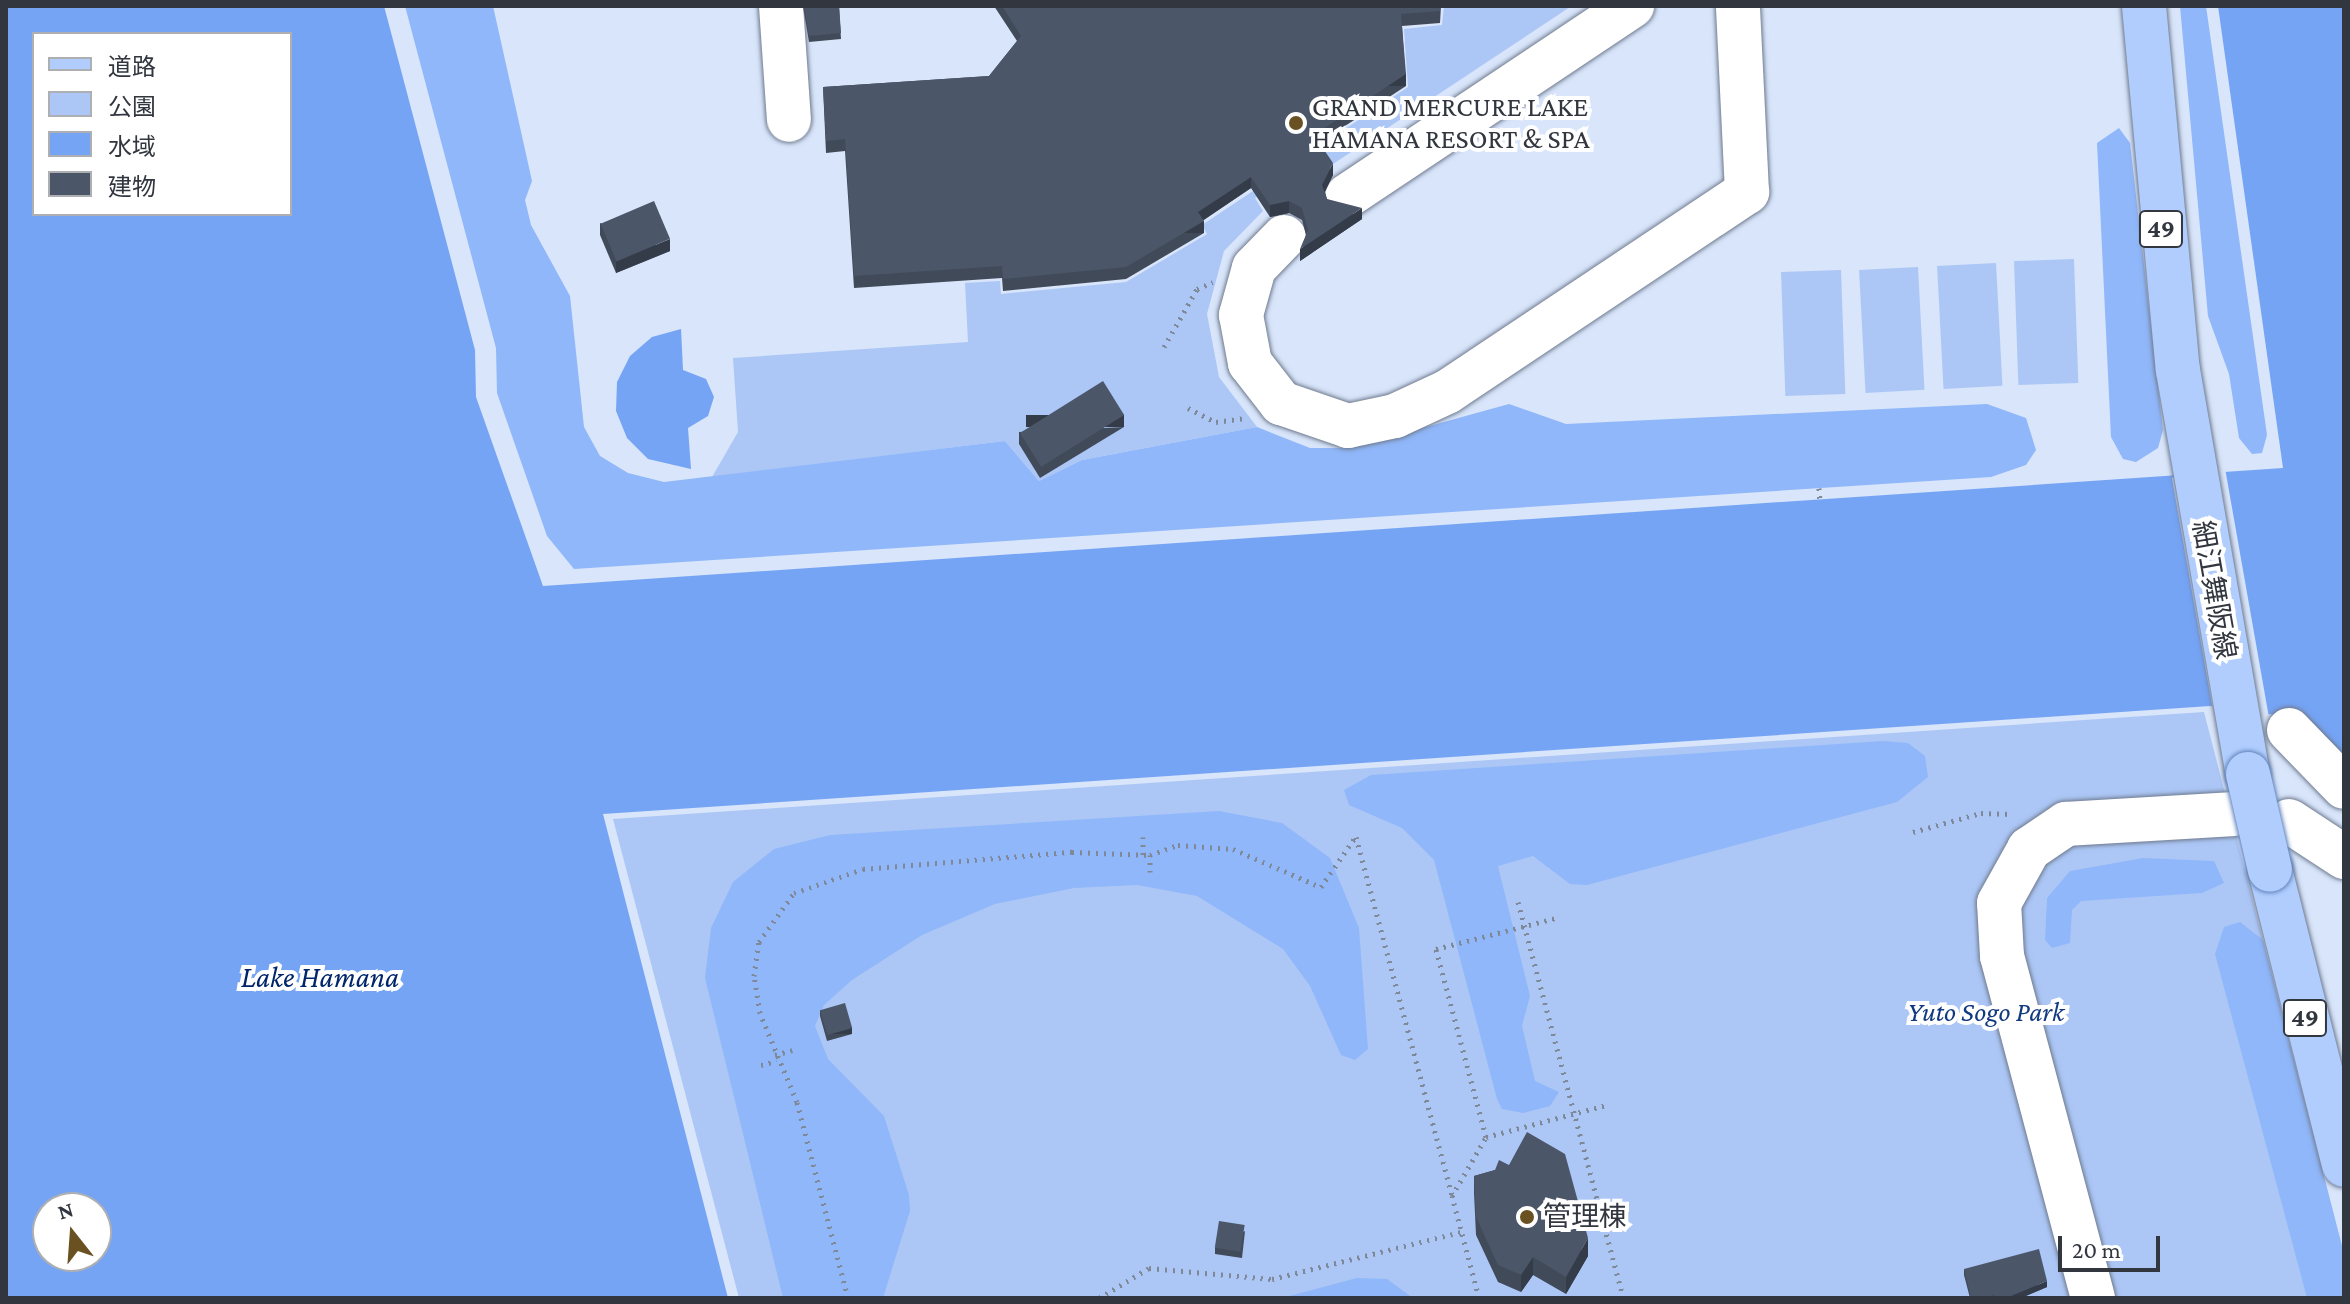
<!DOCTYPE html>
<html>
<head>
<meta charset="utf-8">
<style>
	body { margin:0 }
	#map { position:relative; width:2350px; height:1304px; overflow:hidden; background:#d8e5fa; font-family:"Crimson Pro","Noto Sans JP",serif }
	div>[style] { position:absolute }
	.green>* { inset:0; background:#acc7f6; transform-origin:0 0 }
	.forest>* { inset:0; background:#90b7f9 }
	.water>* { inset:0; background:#75a4f5 }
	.pier>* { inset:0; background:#d8e5fa; transform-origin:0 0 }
	.path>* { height:5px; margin-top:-2.5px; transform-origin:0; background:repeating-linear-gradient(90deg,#7f8897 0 2px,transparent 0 8px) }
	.roads { filter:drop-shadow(0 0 2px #6f7a8e) drop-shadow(0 0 2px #6f7a8e) }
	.minor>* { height:44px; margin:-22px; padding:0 22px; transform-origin:22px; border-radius:22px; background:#fff }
	.major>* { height:44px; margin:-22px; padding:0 22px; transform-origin:22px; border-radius:22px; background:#b0cdfe }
	.bridges { filter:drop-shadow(0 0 2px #6283bb) drop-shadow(0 0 2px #6283bb) }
	.major-bridge>* { height:44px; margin:-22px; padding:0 22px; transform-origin:22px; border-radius:22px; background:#b0cdfe }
	.wall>* { inset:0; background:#404a59 }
	.shaded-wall>* { inset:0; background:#343c49; transform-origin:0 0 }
	.building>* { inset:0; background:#4b5668; transform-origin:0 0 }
	.dots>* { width:22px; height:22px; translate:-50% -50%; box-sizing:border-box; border:4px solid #fff; border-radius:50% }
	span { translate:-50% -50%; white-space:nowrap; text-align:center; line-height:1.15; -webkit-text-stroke:8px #fff; paint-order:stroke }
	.shield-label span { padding:2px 6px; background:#fff; border:2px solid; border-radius:6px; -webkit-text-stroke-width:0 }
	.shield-label { font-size:26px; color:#31363f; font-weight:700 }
	.poi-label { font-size:28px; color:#31363f }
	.left { translate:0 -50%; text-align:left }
	.street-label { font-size:28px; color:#31363f }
	.park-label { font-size:28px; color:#10397f; font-style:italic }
	.water-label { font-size:30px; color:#00256a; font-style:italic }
	.frame { position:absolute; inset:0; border:8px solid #31363f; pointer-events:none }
	.legend { position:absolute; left:32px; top:32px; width:260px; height:184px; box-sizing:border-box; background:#fff; border:2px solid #adafb2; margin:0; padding:10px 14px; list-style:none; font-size:24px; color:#31363f }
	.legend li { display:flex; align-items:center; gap:16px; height:40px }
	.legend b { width:40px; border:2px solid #adafb2 }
	.north { position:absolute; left:32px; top:1192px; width:80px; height:80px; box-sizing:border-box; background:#fff; border:2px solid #adafb2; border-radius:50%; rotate:343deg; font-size:22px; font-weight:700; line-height:32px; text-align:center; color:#31363f }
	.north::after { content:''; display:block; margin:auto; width:28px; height:36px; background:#6a5122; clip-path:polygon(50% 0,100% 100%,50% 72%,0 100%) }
	.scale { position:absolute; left:2058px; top:1236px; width:102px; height:36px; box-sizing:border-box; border:4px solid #31363f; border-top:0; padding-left:10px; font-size:24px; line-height:28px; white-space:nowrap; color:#31363f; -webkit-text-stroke:6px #fff; paint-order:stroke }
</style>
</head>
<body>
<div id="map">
	<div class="green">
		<div style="clip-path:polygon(1444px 6px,1570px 7px,1330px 166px,1300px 159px,1408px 87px,1404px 29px,1442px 25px)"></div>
		<div style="clip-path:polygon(1268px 181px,1272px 187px,1255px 198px,1263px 211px,1224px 251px,1207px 314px,1219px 377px,1257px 427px,1082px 460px,1039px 481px,1005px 441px,712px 477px,738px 432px,733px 358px,968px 342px,965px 283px,1000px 281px,1001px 294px,1126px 282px,1207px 234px,1202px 225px)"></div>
		<div style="left:2074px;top:259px;width:124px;height:60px;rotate:88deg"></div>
		<div style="left:1996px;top:263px;width:123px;height:59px;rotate:87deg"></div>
		<div style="left:1918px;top:267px;width:123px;height:59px;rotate:87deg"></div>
		<div style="left:1841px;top:270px;width:124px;height:60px;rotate:88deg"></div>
		<div style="clip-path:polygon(2204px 712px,2344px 1254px,2344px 1298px,739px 1298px,613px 819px)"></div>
	</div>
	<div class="forest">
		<div style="clip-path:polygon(405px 6px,493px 6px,532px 181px,525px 200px,531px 225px,570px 296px,584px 427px,600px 456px,628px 473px,664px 482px,1005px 441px,1039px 481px,1082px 460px,1257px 427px,1310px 448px,1350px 448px,1509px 404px,1566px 424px,1987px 404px,2026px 418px,2036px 450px,2026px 465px,1991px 477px,574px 569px,547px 536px,497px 393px,496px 348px)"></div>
		<div style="clip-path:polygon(2180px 6px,2206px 6px,2267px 435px,2262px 453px,2252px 454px,2239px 438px,2229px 374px,2208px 316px)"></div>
		<div style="clip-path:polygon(2119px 128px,2130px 143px,2163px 430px,2158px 448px,2136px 462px,2123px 459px,2111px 437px,2097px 143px)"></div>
		<div style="clip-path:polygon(1883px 741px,1908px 743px,1925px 756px,1928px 777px,1897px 802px,1587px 885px,1570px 884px,1533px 856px,1498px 866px,1530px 996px,1522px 1026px,1535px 1081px,1559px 1092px,1550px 1106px,1523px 1113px,1502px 1109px,1497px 1099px,1434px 860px,1402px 828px,1349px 805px,1344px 790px,1371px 775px)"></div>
		<div style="clip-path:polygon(1219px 811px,1282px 823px,1330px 858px,1359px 928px,1368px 1049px,1355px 1060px,1341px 1055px,1310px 986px,1283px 949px,1197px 896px,1137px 885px,1074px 888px,995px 904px,922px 935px,852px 980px,824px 1005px,815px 1026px,828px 1059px,884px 1116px,909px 1195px,910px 1211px,883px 1298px,783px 1298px,705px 978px,711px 928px,733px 882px,774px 849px,830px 835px)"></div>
		<div style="clip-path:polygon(2143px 858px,2214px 861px,2224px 883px,2202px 893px,2081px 901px,2072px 910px,2070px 943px,2052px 948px,2045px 940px,2047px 898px,2070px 871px)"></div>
		<div style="clip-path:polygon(2240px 922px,2263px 940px,2344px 1254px,2344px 1298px,2307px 1298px,2215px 954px,2224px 927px)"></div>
		<div style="clip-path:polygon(1357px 1278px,1387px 1279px,1413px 1298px,1282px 1298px)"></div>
	</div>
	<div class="water">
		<div style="clip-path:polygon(evenodd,6px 6px,384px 6px,475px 350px,476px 397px,543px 586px,2283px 468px,2218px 6px,2344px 6px,2344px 772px,2290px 717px,2210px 706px,603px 814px,728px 1298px,6px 1298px,6px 6px,34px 34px,290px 34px,290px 214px,34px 214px,34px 34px,6px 6px,48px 1208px,96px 1208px,96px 1256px,48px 1256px,48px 1208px)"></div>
		<div style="clip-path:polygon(681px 329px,683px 370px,706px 379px,714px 397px,708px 416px,688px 428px,691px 469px,648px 459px,627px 438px,616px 411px,617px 382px,630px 356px,652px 337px)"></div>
	</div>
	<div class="pier">
		<div style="left:2225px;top:468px;width:254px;height:54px;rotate:80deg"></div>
	</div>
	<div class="path">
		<div style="left:1164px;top:347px;width:67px;rotate:-60.4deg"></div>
		<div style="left:1197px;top:289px;width:17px;rotate:-24deg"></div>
		<div style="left:1188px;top:408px;width:31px;rotate:27deg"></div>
		<div style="left:1216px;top:422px;width:27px;rotate:-8deg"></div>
		<div style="left:1819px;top:488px;width:13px;rotate:86deg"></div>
		<div style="left:1913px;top:832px;width:71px;rotate:-15.6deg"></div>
		<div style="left:1981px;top:813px;width:30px;rotate:2deg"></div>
		<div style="left:1143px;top:837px;width:18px;rotate:90deg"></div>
		<div style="left:1356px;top:837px;width:372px;rotate:75deg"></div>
		<div style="left:1150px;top:855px;width:17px;rotate:90deg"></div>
		<div style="left:1518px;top:902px;width:410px;rotate:75.1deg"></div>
		<div style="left:775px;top:1055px;width:18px;rotate:-16deg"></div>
		<div style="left:761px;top:1065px;width:16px;rotate:-14deg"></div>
		<div style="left:1486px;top:1137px;width:195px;rotate:-104.9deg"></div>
		<div style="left:1436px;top:949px;width:124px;rotate:-14.5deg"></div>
		<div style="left:848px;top:1298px;width:203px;rotate:-104.6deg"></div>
		<div style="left:797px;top:1102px;width:96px;rotate:-112.6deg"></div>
		<div style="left:760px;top:1013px;width:37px;rotate:-99deg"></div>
		<div style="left:754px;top:976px;width:34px;rotate:-82deg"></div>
		<div style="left:759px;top:942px;width:60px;rotate:-54.5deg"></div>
		<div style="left:794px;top:893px;width:73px;rotate:-19.2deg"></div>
		<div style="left:863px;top:869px;width:210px;rotate:-4.7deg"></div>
		<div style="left:1072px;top:852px;width:78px;rotate:2.2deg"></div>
		<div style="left:1150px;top:855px;width:30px;rotate:-20deg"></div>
		<div style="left:1178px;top:845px;width:55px;rotate:4.2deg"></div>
		<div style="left:1233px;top:849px;width:96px;rotate:23.4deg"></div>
		<div style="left:1321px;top:887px;width:62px;rotate:-55.5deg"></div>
		<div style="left:1099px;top:1298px;width:58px;rotate:-31deg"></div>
		<div style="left:1149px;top:1268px;width:123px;rotate:5.1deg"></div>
		<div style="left:1272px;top:1279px;width:195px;rotate:-14deg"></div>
		<div style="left:1479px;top:1298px;width:106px;rotate:-104.8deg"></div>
		<div style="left:1452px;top:1196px;width:68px;rotate:-60deg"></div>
		<div style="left:1486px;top:1137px;width:124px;rotate:-14.9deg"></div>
		<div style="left:1926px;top:1298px;width:14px"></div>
	</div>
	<div class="roads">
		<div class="minor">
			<div style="left:781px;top:6px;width:114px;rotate:86deg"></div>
			<div style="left:1347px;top:196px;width:343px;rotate:-33.7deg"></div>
			<div style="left:1284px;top:237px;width:43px;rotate:134.1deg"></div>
			<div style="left:1254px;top:268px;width:49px;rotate:105.5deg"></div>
			<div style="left:1241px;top:315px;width:49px;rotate:79.4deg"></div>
			<div style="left:1250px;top:363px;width:51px;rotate:52.2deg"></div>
			<div style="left:1281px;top:403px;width:71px;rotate:18.9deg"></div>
			<div style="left:1348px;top:426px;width:48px;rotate:-12deg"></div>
			<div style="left:1395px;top:416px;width:57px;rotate:-24.8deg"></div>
			<div style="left:1447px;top:392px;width:361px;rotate:-33.7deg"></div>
			<div style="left:1747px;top:192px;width:186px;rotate:-92.8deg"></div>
			<div style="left:2289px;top:730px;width:79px;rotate:46deg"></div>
			<div style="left:2289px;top:821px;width:66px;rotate:33.2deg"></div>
			<div style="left:2093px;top:1298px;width:354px;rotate:-104.9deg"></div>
			<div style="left:2002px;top:956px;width:53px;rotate:-93.2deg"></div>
			<div style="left:1999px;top:903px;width:62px;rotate:-60.9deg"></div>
			<div style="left:2029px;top:849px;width:45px;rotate:-34deg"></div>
			<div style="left:2066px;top:824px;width:168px;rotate:-3.4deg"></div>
		</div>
		<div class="major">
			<div style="left:2144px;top:6px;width:366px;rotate:84.7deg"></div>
			<div style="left:2178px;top:370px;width:410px;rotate:80.2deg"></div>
			<div style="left:2270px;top:870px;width:304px;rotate:75.9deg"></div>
		</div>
	</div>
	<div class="bridges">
		<div class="major-bridge">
			<div style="left:2248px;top:774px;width:98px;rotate:77.1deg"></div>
		</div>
	</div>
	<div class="wall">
		<div style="clip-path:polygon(803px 6px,839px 6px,841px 39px,809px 42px)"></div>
		<div style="clip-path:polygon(994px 6px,1441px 6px,1440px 23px,1402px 26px,1406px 86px,1319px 143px,1333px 175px,1325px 192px,1327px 199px,1362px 219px,1300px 261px,1306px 235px,1302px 220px,1289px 213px,1270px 217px,1251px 188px,1203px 220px,1204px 233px,1126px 279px,1003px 291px,1002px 278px,854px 288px,845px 151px,826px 153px,823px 87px,989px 76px,1017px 41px)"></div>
		<div style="clip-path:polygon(600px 223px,670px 251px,616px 273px,600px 235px)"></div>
		<div style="clip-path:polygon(1124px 427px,1040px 478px,1019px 444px,1019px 432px)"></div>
		<div style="clip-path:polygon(820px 1010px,852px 1034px,827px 1041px,820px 1016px)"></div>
		<div style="clip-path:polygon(1495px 1170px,1588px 1256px,1566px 1294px,1533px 1275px,1521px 1292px,1498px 1282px,1476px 1235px,1474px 1193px,1474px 1176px)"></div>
		<div style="clip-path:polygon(1245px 1231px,1242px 1258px,1215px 1254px,1215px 1248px)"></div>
		<div style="clip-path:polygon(1964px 1269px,2047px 1287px,2021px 1298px,1970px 1298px,1964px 1275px)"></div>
	</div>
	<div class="shaded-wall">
		<div style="left:1406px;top:74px;width:12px;height:110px;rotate:90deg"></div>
		<div style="clip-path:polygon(1333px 163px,1333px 175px,1322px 197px,1322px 185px)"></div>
		<div style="clip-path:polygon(1251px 177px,1251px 188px,1198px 224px,1198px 212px)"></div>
		<div style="clip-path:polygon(1289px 201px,1289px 213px,1270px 217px,1270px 205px)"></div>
		<div style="clip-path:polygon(1362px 208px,1362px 219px,1300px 261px,1300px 249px)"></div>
		<div style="left:1204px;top:221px;width:12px;height:91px;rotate:90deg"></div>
		<div style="clip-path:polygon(670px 239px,670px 251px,616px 273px,616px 261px)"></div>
		<div style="left:1124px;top:415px;width:12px;height:98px;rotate:90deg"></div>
		<div style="left:852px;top:1028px;width:6px;height:26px;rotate:90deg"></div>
		<div style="clip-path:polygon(1588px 1238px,1588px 1256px,1566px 1294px,1566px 1277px)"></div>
		<div style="clip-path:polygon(1533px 1257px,1533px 1275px,1521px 1292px,1521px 1275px)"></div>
		<div style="clip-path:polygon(2047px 1281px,2047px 1287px,2021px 1298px,2006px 1298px)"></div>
	</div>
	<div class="building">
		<div style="clip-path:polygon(804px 6px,839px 6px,841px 33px,809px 36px)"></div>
		<div style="clip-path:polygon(1002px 6px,1440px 6px,1440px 11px,1401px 14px,1406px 74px,1314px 135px,1333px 163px,1322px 185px,1327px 199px,1362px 208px,1300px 249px,1308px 230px,1302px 208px,1289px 201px,1270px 205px,1251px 177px,1198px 212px,1204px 221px,1126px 267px,1003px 279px,1002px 266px,854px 276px,845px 139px,826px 141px,823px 87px,989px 76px,1021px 36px)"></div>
		<div style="left:654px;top:201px;width:41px;height:58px;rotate:67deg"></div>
		<div style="left:1103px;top:381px;width:40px;height:98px;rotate:58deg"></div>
		<div style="left:845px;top:1003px;width:26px;height:26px;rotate:74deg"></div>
		<div style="clip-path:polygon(1527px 1132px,1565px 1154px,1588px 1238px,1566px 1277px,1533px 1257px,1521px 1275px,1498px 1265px,1476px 1217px,1474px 1176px,1495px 1170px,1499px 1160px,1509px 1165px)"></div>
		<div style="left:1219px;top:1221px;width:26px;height:27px;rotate:9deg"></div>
		<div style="clip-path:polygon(2039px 1249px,2047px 1281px,2006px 1298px,1995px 1298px,1994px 1295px,1984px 1298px,1971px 1298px,1964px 1269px)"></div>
	</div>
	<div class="dots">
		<div style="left:1296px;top:123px;background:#6a5122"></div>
		<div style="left:1527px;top:1217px;background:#6a5122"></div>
	</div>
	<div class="shield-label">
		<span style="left:2161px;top:229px">49</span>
		<span style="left:2305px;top:1018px">49</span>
	</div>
	<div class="poi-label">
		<span class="left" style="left:1312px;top:123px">GRAND MERCURE LAKE<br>HAMANA RESORT &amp; SPA</span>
		<span class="left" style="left:1543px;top:1217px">管理棟</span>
	</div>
	<div class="street-label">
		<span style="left:2214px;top:590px;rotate:80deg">細江舞阪線</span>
	</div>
	<div class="park-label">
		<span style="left:1986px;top:1012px">Yuto Sogo Park</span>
	</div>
	<div class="water-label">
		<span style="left:320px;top:977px">Lake Hamana</span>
	</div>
	<div class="frame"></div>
	<ul class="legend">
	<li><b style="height:10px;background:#b0cdfe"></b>道路</li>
	<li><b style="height:22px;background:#acc7f6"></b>公園</li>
	<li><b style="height:22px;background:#75a4f5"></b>水域</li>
	<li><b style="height:22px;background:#4b5668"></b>建物</li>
	</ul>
	<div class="north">N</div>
	<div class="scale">20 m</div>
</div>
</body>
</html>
